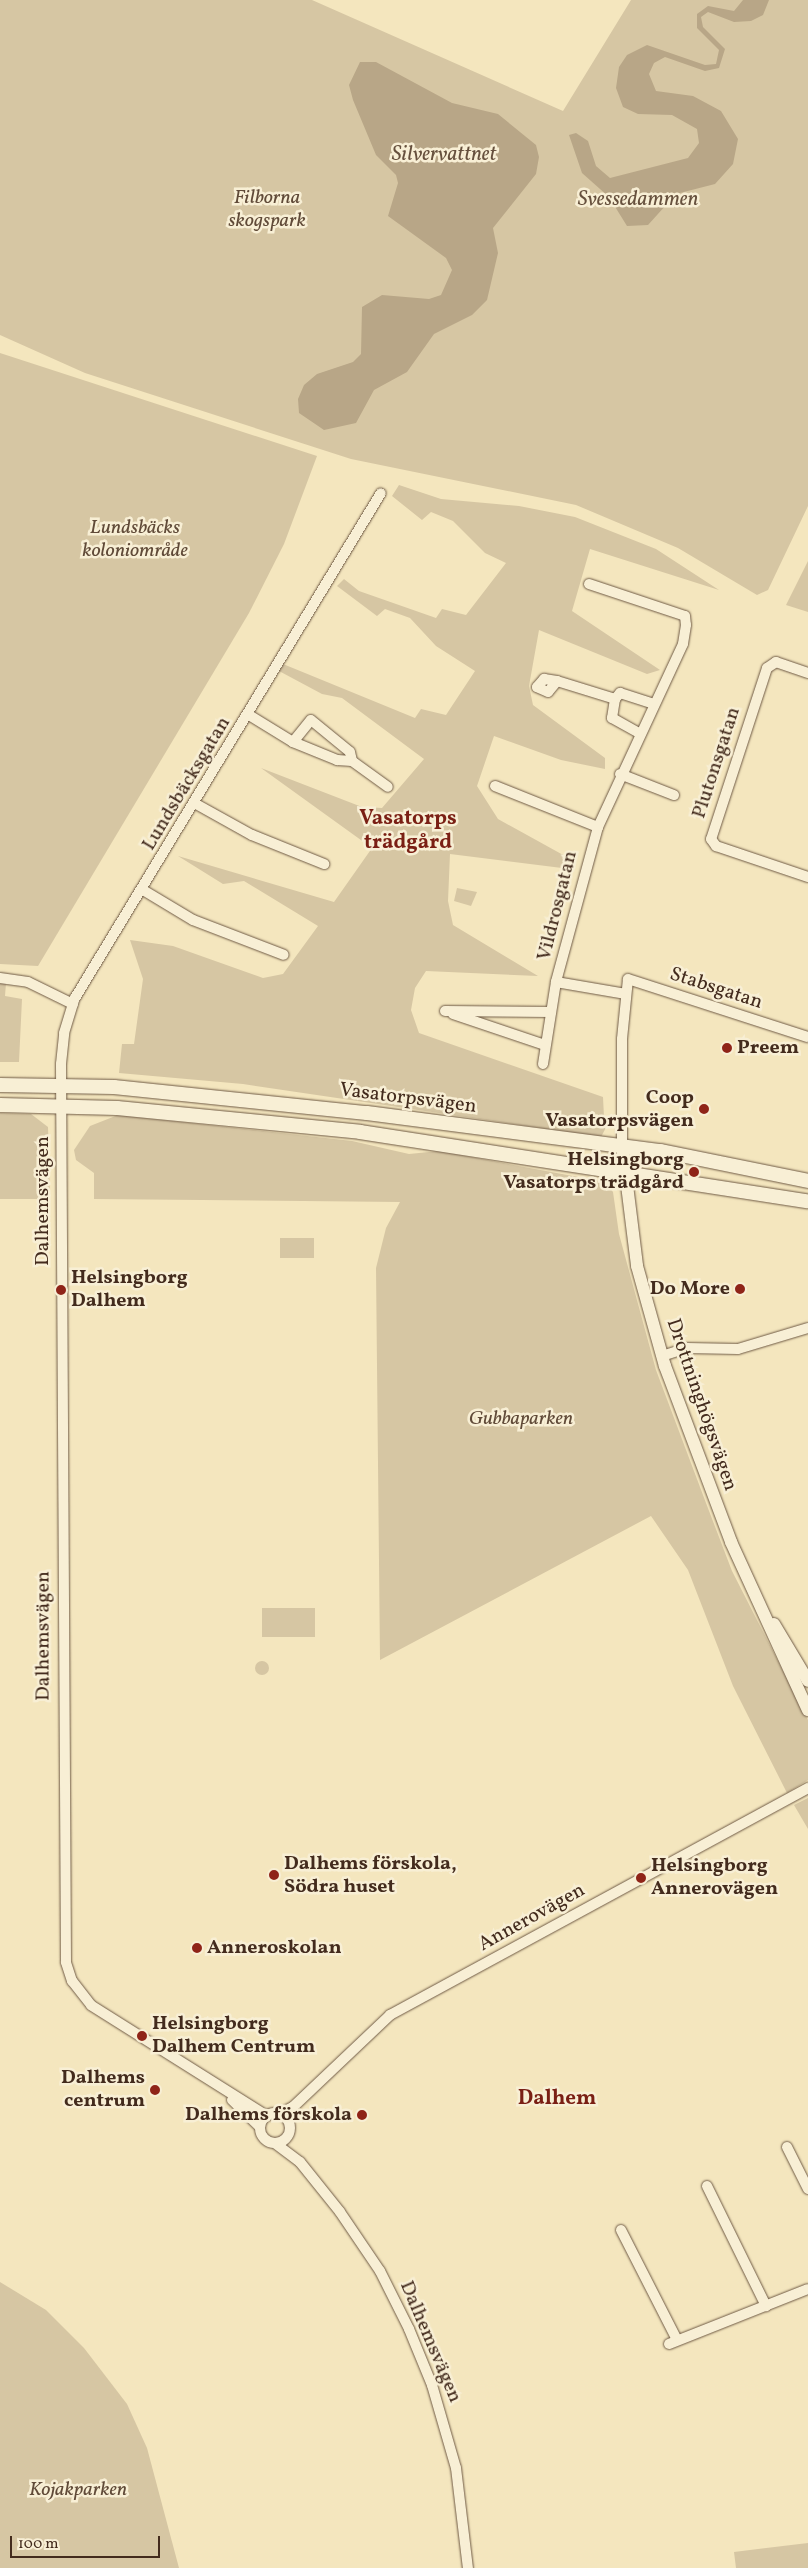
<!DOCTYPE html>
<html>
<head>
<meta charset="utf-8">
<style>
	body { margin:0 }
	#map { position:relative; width:808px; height:2568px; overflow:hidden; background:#f4e6be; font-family:Vollkorn,serif }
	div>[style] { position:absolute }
	.green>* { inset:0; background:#d6c6a3; transform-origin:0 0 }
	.round { border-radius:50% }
	.water>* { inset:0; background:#b8a687 }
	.roads { filter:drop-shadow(0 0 1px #6f5a45) drop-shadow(0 0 1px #6f5a45) }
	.minor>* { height:10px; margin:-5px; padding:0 5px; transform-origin:5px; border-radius:5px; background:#f8efd5 }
	.minor>.ring { margin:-5px; padding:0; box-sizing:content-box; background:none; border:10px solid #f8efd5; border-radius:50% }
	.tertiary>* { height:12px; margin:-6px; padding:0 6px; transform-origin:6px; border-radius:6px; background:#f8efd5 }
	.secondary>* { height:14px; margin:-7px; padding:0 7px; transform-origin:7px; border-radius:7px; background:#f8efd5 }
	.dots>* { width:14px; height:14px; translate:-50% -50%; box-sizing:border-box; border:2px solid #f8efd5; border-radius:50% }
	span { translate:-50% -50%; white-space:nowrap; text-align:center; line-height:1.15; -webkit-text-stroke:5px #f8efd5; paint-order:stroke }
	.park-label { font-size:20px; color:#604a38; font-style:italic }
	.street-label { font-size:20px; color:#432b1d }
	.poi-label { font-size:20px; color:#432b1d; font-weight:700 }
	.left { translate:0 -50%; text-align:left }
	.right { translate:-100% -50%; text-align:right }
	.water-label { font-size:21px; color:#66503d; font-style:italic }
	.neighbourhood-label { font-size:21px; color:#7a1f14; font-weight:700 }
	.scale { position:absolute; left:10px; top:2536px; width:150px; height:22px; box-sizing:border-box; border:2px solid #432b1d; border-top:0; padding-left:6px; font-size:15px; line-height:18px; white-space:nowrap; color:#432b1d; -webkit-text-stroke:4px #f8efd5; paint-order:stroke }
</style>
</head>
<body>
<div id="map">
	<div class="green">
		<div style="clip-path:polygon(0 0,312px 0,563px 111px,631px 0,808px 0,808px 506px,768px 590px,757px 595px,678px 548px,576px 505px,351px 459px,85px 373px,0 335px)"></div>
		<div style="clip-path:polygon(0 353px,317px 456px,284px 544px,249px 613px,38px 966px,0 964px)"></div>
		<div style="clip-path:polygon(399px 485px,441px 499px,519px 506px,575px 517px,656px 549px,719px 590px,590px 549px,572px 611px,660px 670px,647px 674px,539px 630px,529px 686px,533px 705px,605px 758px,605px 769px,561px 760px,494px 736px,477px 786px,498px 819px,565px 856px,562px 868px,450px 854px,448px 901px,453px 925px,538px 976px,426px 971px,415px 988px,411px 1010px,419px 1033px,603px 1097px,604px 1117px,611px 1118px,601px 1137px,243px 1084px,119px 1073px,122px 1044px,134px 1044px,143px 979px,130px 940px,173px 946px,263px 978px,283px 974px,318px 926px,244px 881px,223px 884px,178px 856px,334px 902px,372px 848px,261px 768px,362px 807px,382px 808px,424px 759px,342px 698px,322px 694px,279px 671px,283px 664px,415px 718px,421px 709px,446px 715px,475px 671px,436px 646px,410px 618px,385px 609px,377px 616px,337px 586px,344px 579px,359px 591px,436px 618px,442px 609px,466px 615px,506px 563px,485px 553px,453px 521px,431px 512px,422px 520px,392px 496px)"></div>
		<div style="clip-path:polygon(808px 561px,808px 612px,786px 605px)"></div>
		<div style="clip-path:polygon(457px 888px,477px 892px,471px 906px,454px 901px)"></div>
		<div style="clip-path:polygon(0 983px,6px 983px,5px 996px,22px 999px,19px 1062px,0 1062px)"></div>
		<div style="clip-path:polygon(0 1113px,31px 1114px,48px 1127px,50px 1199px,0 1199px)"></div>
		<div style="clip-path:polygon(118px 1115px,352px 1141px,409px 1154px,439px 1151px,605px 1182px,613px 1192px,619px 1234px,656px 1370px,706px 1503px,732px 1571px,808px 1720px,808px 1780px,787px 1793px,733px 1686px,688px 1570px,651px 1516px,380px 1660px,376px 1268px,386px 1228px,400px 1202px,94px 1199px,94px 1173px,76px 1160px,74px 1150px,90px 1126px)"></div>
		<div style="left:314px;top:1238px;width:20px;height:34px;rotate:90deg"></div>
		<div style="left:262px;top:1608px;width:53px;height:29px"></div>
		<div class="round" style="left:255px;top:1661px;width:14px;height:14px"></div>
		<div style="clip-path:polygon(808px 1798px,808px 1829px,794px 1805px)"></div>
		<div style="clip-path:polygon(0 2282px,46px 2310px,84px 2348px,127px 2404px,147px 2448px,179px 2568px,0 2568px)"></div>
		<div style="clip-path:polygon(808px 2543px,808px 2568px,736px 2568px,734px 2552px)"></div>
	</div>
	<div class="water">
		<div style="clip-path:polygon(743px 0,769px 0,763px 15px,751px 21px,734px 22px,708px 12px,701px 17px,703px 27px,725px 49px,719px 68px,705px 71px,665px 57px,654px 63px,649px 74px,656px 91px,693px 96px,721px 111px,738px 139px,733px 164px,715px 184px,676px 194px,648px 225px,627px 226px,609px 197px,582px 173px,569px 135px,576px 133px,588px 141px,596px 166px,610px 178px,688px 158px,699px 143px,697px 129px,672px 115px,638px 114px,623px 107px,616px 88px,619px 67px,627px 55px,647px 45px,705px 65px,716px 64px,719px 50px,697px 28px,697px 14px,708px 6px,734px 11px)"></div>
		<div style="clip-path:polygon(360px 62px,376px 62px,452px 103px,498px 114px,536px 145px,539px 157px,536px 174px,493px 228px,498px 253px,487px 300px,472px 315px,434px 334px,407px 372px,374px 390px,356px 423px,324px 430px,299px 413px,298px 399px,304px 385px,317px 374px,353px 362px,361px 354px,362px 307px,382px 295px,429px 299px,441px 295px,452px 270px,446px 258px,388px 216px,398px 183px,396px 175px,376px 155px,353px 100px,349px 85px)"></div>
	</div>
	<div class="roads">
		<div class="minor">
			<div style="left:589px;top:584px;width:101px;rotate:18.4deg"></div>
			<div style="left:685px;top:616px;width:9px;rotate:84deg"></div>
			<div style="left:686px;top:625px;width:19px;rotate:99deg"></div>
			<div style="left:683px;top:644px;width:202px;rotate:114.9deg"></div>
			<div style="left:598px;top:827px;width:161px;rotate:105.2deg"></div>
			<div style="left:556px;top:982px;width:71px;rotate:9.7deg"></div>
			<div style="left:808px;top:673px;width:34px;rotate:-161deg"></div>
			<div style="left:776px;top:662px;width:11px;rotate:146deg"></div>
			<div style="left:767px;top:668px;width:180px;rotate:108.1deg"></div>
			<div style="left:711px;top:839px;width:9px;rotate:54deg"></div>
			<div style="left:716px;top:846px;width:97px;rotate:18.6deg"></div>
			<div style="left:557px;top:681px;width:14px;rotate:129deg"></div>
			<div style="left:548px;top:692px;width:12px;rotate:-156deg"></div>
			<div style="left:537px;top:687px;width:11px;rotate:-49deg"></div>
			<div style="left:544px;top:679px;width:13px;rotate:9deg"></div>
			<div style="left:557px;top:681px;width:61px;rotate:17.2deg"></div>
			<div style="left:249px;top:715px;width:52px;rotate:31.5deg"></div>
			<div style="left:293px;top:742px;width:48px;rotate:22.2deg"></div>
			<div style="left:337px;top:760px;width:15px;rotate:4deg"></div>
			<div style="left:352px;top:761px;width:44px;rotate:35.8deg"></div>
			<div style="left:639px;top:733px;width:31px;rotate:-151deg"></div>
			<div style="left:612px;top:718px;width:19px;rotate:-81deg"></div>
			<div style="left:615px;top:699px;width:8px;rotate:-50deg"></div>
			<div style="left:620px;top:693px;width:35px;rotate:18deg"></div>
			<div style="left:293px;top:742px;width:28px;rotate:-51deg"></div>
			<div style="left:311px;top:720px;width:50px;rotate:39.4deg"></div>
			<div style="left:350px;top:752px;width:9px;rotate:77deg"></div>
			<div style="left:620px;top:774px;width:58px;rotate:21.3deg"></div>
			<div style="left:495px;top:786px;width:111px;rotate:21.7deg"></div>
			<div style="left:196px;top:804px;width:64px;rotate:29deg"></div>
			<div style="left:252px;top:835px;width:78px;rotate:21.9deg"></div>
			<div style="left:143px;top:890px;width:58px;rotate:31deg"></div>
			<div style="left:193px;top:920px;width:97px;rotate:21deg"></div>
			<div style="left:0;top:978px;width:28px;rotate:8deg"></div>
			<div style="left:28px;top:982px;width:50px;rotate:26.1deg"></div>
			<div style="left:445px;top:1011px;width:106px;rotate:0.5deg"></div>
			<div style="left:453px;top:1014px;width:97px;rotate:18.6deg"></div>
			<div style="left:543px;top:1064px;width:83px;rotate:-81deg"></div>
			<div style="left:622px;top:1145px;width:106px;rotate:-90deg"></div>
			<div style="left:622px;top:1039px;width:60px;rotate:-84.3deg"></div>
			<div style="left:628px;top:979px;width:189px;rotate:17.9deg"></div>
			<div style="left:662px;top:1356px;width:26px;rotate:-18deg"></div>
			<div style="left:687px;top:1348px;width:51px;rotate:1.1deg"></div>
			<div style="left:738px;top:1349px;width:73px;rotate:-16.7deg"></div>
			<div style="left:232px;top:2100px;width:39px;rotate:44deg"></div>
			<div class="ring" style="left:260px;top:2113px;width:20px;height:20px"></div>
			<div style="left:279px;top:2114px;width:16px;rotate:-27deg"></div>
			<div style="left:293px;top:2107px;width:134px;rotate:-43.5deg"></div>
			<div style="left:390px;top:2015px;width:476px;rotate:-28.5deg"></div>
			<div style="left:267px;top:2116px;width:208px;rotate:-147.8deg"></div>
			<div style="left:91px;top:2005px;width:31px;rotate:-128deg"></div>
			<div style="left:72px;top:1981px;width:20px;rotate:-108deg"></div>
			<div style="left:66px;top:1962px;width:898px;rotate:-90.32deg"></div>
			<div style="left:61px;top:1064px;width:31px;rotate:-84deg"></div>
			<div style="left:64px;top:1033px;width:37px;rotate:-73deg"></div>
			<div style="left:75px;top:998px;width:590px;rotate:-58.79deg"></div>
			<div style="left:276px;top:2144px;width:30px;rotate:37deg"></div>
			<div style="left:300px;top:2162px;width:64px;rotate:51.3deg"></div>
			<div style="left:340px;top:2212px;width:71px;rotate:55.9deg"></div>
			<div style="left:380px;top:2271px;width:65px;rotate:63.4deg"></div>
			<div style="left:409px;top:2329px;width:61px;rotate:67.7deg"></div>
			<div style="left:432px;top:2385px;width:86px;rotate:73.9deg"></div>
			<div style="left:456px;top:2468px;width:101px;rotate:83.2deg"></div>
			<div style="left:787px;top:2147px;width:47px;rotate:63.4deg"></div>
			<div style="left:707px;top:2186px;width:134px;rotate:63.8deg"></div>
			<div style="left:621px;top:2230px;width:123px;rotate:63deg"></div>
			<div style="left:669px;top:2344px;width:149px;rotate:-21.6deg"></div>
		</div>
		<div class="tertiary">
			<div style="left:622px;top:1145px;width:122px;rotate:82.9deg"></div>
			<div style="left:637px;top:1266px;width:104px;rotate:74.4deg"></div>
			<div style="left:665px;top:1366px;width:188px;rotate:69.4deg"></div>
			<div style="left:731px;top:1542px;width:185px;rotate:65.4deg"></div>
			<div style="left:774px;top:1624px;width:66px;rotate:59.2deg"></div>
		</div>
		<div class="secondary">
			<div style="left:0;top:1085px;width:114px;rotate:1deg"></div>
			<div style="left:114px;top:1087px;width:254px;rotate:5.9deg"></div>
			<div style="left:367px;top:1113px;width:296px;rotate:7.4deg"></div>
			<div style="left:661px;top:1151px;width:150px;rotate:11.5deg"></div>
			<div style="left:0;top:1105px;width:117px;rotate:1.5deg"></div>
			<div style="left:117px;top:1108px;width:244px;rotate:5.6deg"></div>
			<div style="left:360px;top:1132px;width:453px;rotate:8.8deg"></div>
		</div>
	</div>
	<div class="dots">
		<div style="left:727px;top:1048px;background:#8f2418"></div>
		<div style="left:704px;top:1109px;background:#8f2418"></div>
		<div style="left:694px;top:1172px;background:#8f2418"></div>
		<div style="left:740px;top:1289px;background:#8f2418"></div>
		<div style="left:61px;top:1290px;background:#8f2418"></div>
		<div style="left:274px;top:1875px;background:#8f2418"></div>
		<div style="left:641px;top:1878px;background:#8f2418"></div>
		<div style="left:197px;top:1948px;background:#8f2418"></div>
		<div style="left:142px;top:2036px;background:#8f2418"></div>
		<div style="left:155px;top:2090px;background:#8f2418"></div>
		<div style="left:362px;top:2115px;background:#8f2418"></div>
	</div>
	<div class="park-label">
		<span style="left:267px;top:210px">Filborna<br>skogspark</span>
		<span style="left:135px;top:540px">Lundsbäcks<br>koloniområde</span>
		<span style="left:521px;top:1419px">Gubbaparken</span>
		<span style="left:78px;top:2490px">Kojakparken</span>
	</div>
	<div class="street-label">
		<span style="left:717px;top:763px;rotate:-72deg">Plutonsgatan</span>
		<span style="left:187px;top:784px;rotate:-59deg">Lundsbäcksgatan</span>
		<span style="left:558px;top:906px;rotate:-76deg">Vildrosgatan</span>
		<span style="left:716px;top:989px;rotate:18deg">Stabsgatan</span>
		<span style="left:408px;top:1099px;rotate:7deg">Vasatorpsvägen</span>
		<span style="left:43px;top:1201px;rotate:-90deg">Dalhemsvägen</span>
		<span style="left:701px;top:1405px;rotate:71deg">Drottninghögsvägen</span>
		<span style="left:44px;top:1636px;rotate:-90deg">Dalhemsvägen</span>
		<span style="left:532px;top:1918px;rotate:-29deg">Annerovägen</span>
		<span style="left:430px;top:2342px;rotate:67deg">Dalhemsvägen</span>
	</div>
	<div class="poi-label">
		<span class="left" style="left:737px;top:1048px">Preem</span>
		<span class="right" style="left:694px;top:1110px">Coop<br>Vasatorpsvägen</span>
		<span class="right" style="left:684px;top:1172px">Helsingborg<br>Vasatorps trädgård</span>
		<span class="left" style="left:71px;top:1290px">Helsingborg<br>Dalhem</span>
		<span class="right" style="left:730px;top:1289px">Do More</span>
		<span class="left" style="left:284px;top:1876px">Dalhems förskola,<br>Södra huset</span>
		<span class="left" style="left:651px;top:1878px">Helsingborg<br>Annerovägen</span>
		<span class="left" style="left:207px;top:1948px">Anneroskolan</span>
		<span class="left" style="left:152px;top:2036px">Helsingborg<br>Dalhem Centrum</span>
		<span class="right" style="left:145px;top:2090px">Dalhems<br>centrum</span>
		<span class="right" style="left:352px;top:2115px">Dalhems förskola</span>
	</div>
	<div class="water-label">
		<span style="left:444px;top:155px">Silvervattnet</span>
		<span style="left:638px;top:200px">Svessedammen</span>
	</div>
	<div class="neighbourhood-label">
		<span style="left:408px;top:831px">Vasatorps<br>trädgård</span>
		<span style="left:557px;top:2099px">Dalhem</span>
	</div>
	<div class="scale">100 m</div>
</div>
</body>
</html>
